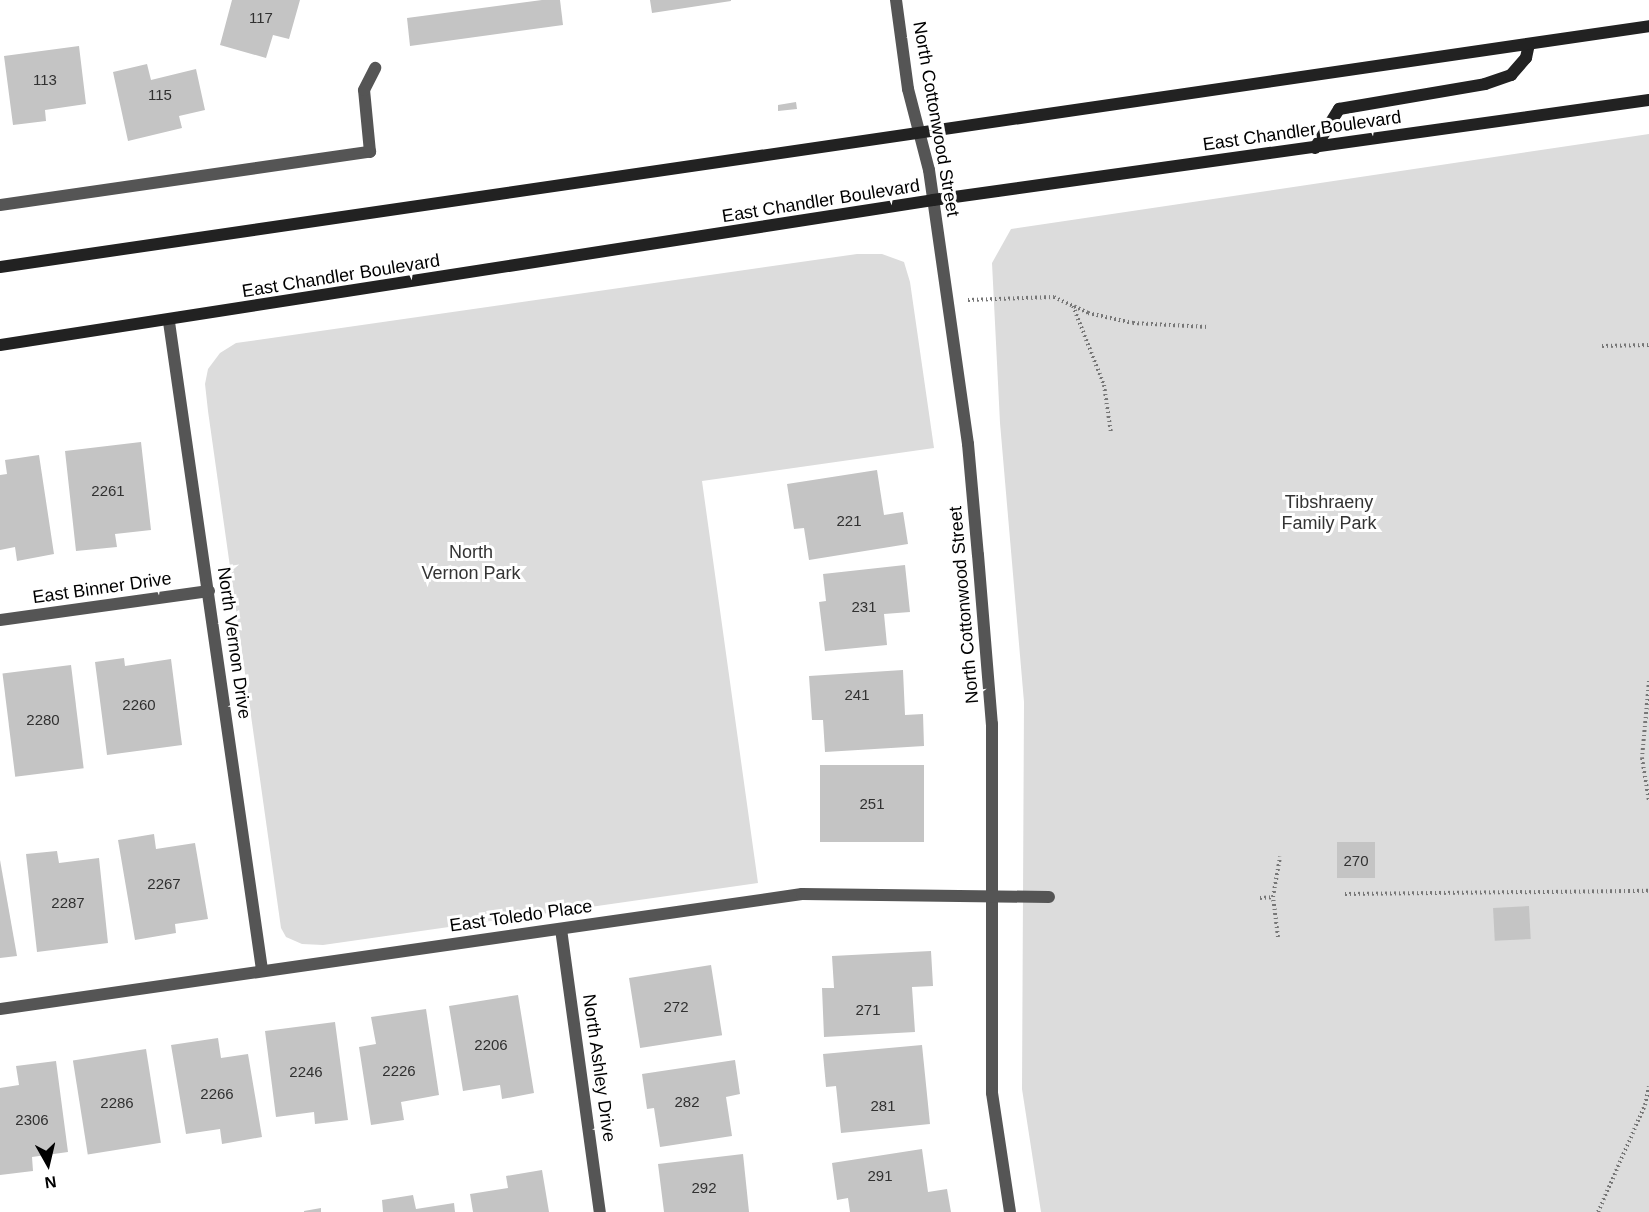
<!DOCTYPE html>
<html>
<head>
<meta charset="utf-8">
<style>
	body { margin:0 }
	#map { position:relative; width:1649px; height:1212px; overflow:hidden; background:#fff; font-family:Helvetica,sans-serif }
	div>[style] { position:absolute }
	.green>* { inset:0; background:#dcdcdc }
	.building>* { inset:0; background:#c4c4c4; transform-origin:0 0 }
	.path>* { height:4px; margin-top:-2px; transform-origin:0; background:repeating-linear-gradient(90deg,#777 0 1.5px,transparent 0 4.5px) }
	.service>* { height:12px; margin:-6px; padding:0 6px; transform-origin:6px; border-radius:6px; background:#555 }
	.minor>* { height:12px; margin:-6px; padding:0 6px; transform-origin:6px; border-radius:6px; background:#555 }
	.secondary>* { height:12px; margin:-6px; padding:0 6px; transform-origin:6px; border-radius:6px; background:#222 }
	span { translate:-50% -50%; white-space:nowrap; text-align:center; line-height:1.15; -webkit-text-stroke:6px #fff; paint-order:stroke }
	.number-label { font-size:15px; color:#313131 }
	.number-label span { -webkit-text-stroke-width:0 }
	.street-label { font-size:18px; color:#000 }
	.park-label { font-size:18px; color:#333 }
	.north { position:absolute; left:18px; top:1134px; width:60px; height:60px; -webkit-text-stroke:4px #fff; paint-order:stroke; rotate:172deg; font-size:16px; font-weight:700; line-height:24px; text-align:center; color:#000 }
	.north::after { content:''; display:block; margin:auto; width:21px; height:27px; background:#000; clip-path:polygon(50% 0,100% 100%,50% 72%,0 100%) }
</style>
</head>
<body>
<div id="map">
	<div class="green">
		<div style="clip-path:polygon(1649px 134px,1649px 1212px,1041px 1212px,1022px 1089px,1024px 702px,1000px 423px,992px 263px,1011px 229px)"></div>
		<div style="clip-path:polygon(857px 254px,882px 254px,904px 262px,910px 282px,934px 448px,702px 481px,758px 883px,323px 945px,302px 944px,286px 937px,281px 928px,208px 411px,205px 384px,208px 369px,220px 353px,236px 343px)"></div>
	</div>
	<div class="building">
		<div style="clip-path:polygon(232px 0,300px 0,289px 39px,273px 35px,266px 58px,220px 45px)"></div>
		<div style="clip-path:polygon(542px 0,560px 0,563px 25px,410px 46px,407px 18px)"></div>
		<div style="clip-path:polygon(650px 0,731px 0,731px 1px,652px 13px)"></div>
		<div style="clip-path:polygon(79px 46px,86px 104px,45px 110px,46px 121px,13px 125px,4px 56px)"></div>
		<div style="clip-path:polygon(147px 64px,151px 80px,196px 69px,205px 110px,179px 116px,182px 128px,128px 141px,113px 72px)"></div>
		<div style="clip-path:polygon(796px 102px,797px 109px,778px 111px,778px 105px)"></div>
		<div style="clip-path:polygon(141px 442px,151px 530px,115px 534px,117px 547px,76px 551px,65px 451px)"></div>
		<div style="clip-path:polygon(39px 455px,54px 554px,17px 561px,15px 547px,0 550px,0 475px,7px 474px,5px 460px)"></div>
		<div style="clip-path:polygon(877px 470px,884px 515px,903px 512px,908px 544px,809px 560px,804px 528px,794px 529px,787px 484px)"></div>
		<div style="clip-path:polygon(905px 565px,910px 612px,884px 614px,887px 645px,825px 651px,819px 602px,826px 601px,823px 574px)"></div>
		<div style="clip-path:polygon(124px 658px,125px 666px,171px 659px,182px 745px,107px 755px,95px 662px)"></div>
		<div style="left:71px;top:665px;width:104px;height:69px;rotate:83deg"></div>
		<div style="clip-path:polygon(903px 670px,905px 715px,923px 714px,924px 746px,825px 752px,823px 720px,812px 720px,809px 676px)"></div>
		<div style="left:820px;top:765px;width:104px;height:77px"></div>
		<div style="clip-path:polygon(154px 834px,156px 849px,195px 843px,208px 919px,175px 924px,176px 933px,135px 940px,118px 840px)"></div>
		<div style="left:1375px;top:842px;width:36px;height:38px;rotate:90deg"></div>
		<div style="clip-path:polygon(57px 851px,59px 863px,99px 858px,108px 943px,37px 952px,26px 854px)"></div>
		<div style="clip-path:polygon(0 860px,17px 956px,0 958px)"></div>
		<div style="left:1529px;top:906px;width:33px;height:36px;rotate:87deg"></div>
		<div style="clip-path:polygon(931px 951px,933px 986px,912px 987px,915px 1032px,824px 1037px,822px 988px,834px 988px,832px 956px)"></div>
		<div style="left:711px;top:965px;width:71px;height:83px;rotate:81deg"></div>
		<div style="clip-path:polygon(518px 995px,534px 1093px,502px 1099px,500px 1085px,463px 1091px,449px 1006px)"></div>
		<div style="clip-path:polygon(426px 1009px,439px 1095px,401px 1102px,404px 1120px,371px 1125px,359px 1047px,376px 1044px,371px 1017px)"></div>
		<div style="clip-path:polygon(335px 1022px,348px 1120px,315px 1124px,314px 1112px,276px 1117px,265px 1031px)"></div>
		<div style="clip-path:polygon(218px 1038px,221px 1058px,248px 1054px,262px 1137px,222px 1144px,220px 1129px,186px 1134px,171px 1045px)"></div>
		<div style="clip-path:polygon(922px 1045px,930px 1124px,841px 1133px,836px 1086px,826px 1087px,823px 1054px)"></div>
		<div style="left:146px;top:1049px;width:95px;height:74px;rotate:81deg"></div>
		<div style="clip-path:polygon(735px 1060px,740px 1094px,726px 1097px,732px 1136px,660px 1147px,654px 1108px,647px 1109px,642px 1074px)"></div>
		<div style="clip-path:polygon(56px 1061px,68px 1152px,32px 1157px,33px 1171px,0 1175px,0 1088px,19px 1085px,16px 1066px)"></div>
		<div style="clip-path:polygon(922px 1149px,928px 1192px,947px 1189px,951px 1212px,850px 1212px,848px 1198px,837px 1200px,832px 1163px)"></div>
		<div style="clip-path:polygon(743px 1154px,749px 1212px,664px 1212px,658px 1164px)"></div>
		<div style="clip-path:polygon(542px 1170px,549px 1212px,473px 1212px,470px 1194px,508px 1188px,506px 1176px)"></div>
		<div style="clip-path:polygon(413px 1195px,416px 1209px,454px 1203px,455px 1212px,383px 1212px,382px 1200px)"></div>
		<div style="clip-path:polygon(321px 1208px,321px 1212px,304px 1212px,304px 1211px)"></div>
	</div>
	<div class="path">
		<div style="left:968px;top:300px;width:86px;rotate:-2deg"></div>
		<div style="left:1054px;top:297px;width:38px;rotate:25deg"></div>
		<div style="left:1088px;top:313px;width:46px;rotate:12.5deg"></div>
		<div style="left:1133px;top:323px;width:75px;rotate:3.1deg"></div>
		<div style="left:1073px;top:306px;width:85px;rotate:68.6deg"></div>
		<div style="left:1104px;top:385px;width:49px;rotate:81.7deg"></div>
		<div style="left:1602px;top:346px;width:47px;rotate:-1.2deg"></div>
		<div style="left:1649px;top:681px;width:77px;rotate:95.2deg"></div>
		<div style="left:1642px;top:758px;width:44px;rotate:80.8deg"></div>
		<div style="left:1345px;top:894px;width:304px;rotate:-0.6deg"></div>
		<div style="left:1260px;top:898px;width:13px;rotate:-4deg"></div>
		<div style="left:1278px;top:937px;width:40px;rotate:-97.1deg"></div>
		<div style="left:1273px;top:897px;width:41px;rotate:-80.1deg"></div>
		<div style="left:1598px;top:1212px;width:117px;rotate:-66.3deg"></div>
		<div style="left:1645px;top:1105px;width:19px;rotate:-78deg"></div>
	</div>
	<div class="service">
		<div style="left:0;top:205px;width:374px;rotate:-8.2deg"></div>
		<div style="left:370px;top:152px;width:62px;rotate:-95.5deg"></div>
		<div style="left:364px;top:90px;width:25px;rotate:-63deg"></div>
	</div>
	<div class="minor">
		<div style="left:896px;top:0;width:90px;rotate:82.3deg"></div>
		<div style="left:908px;top:89px;width:84px;rotate:75.5deg"></div>
		<div style="left:929px;top:170px;width:277px;rotate:81.9deg"></div>
		<div style="left:968px;top:444px;width:111px;rotate:84.9deg"></div>
		<div style="left:978px;top:555px;width:170px;rotate:85.3deg"></div>
		<div style="left:992px;top:724px;width:369px;rotate:90deg"></div>
		<div style="left:992px;top:1093px;width:120px;rotate:81.4deg"></div>
		<div style="left:169px;top:322px;width:655px;rotate:81.83deg"></div>
		<div style="left:0;top:620px;width:211px;rotate:-7.9deg"></div>
		<div style="left:561px;top:929px;width:286px;rotate:82.2deg"></div>
		<div style="left:0;top:1009px;width:810px;rotate:-8.16deg"></div>
		<div style="left:802px;top:894px;width:247px;rotate:0.7deg"></div>
	</div>
	<div class="secondary">
		<div style="left:1315px;top:148px;width:46px;rotate:-58.4deg"></div>
		<div style="left:1339px;top:109px;width:148px;rotate:-9.7deg"></div>
		<div style="left:1485px;top:84px;width:28px;rotate:-19deg"></div>
		<div style="left:1511px;top:75px;width:23px;rotate:-49deg"></div>
		<div style="left:1526px;top:58px;width:14px;rotate:-78deg"></div>
		<div style="left:0;top:267px;width:1667px;rotate:-8.31deg"></div>
		<div style="left:0;top:345px;width:944px;rotate:-8.83deg"></div>
		<div style="left:933px;top:200px;width:723px;rotate:-7.95deg"></div>
	</div>
	<div class="number-label">
		<span style="left:261px;top:18px">117</span>
		<span style="left:45px;top:80px">113</span>
		<span style="left:160px;top:95px">115</span>
		<span style="left:108px;top:491px">2261</span>
		<span style="left:849px;top:521px">221</span>
		<span style="left:864px;top:607px">231</span>
		<span style="left:857px;top:695px">241</span>
		<span style="left:139px;top:705px">2260</span>
		<span style="left:43px;top:720px">2280</span>
		<span style="left:872px;top:804px">251</span>
		<span style="left:1356px;top:861px">270</span>
		<span style="left:164px;top:884px">2267</span>
		<span style="left:68px;top:903px">2287</span>
		<span style="left:676px;top:1007px">272</span>
		<span style="left:868px;top:1010px">271</span>
		<span style="left:491px;top:1045px">2206</span>
		<span style="left:399px;top:1071px">2226</span>
		<span style="left:306px;top:1072px">2246</span>
		<span style="left:217px;top:1094px">2266</span>
		<span style="left:687px;top:1102px">282</span>
		<span style="left:117px;top:1103px">2286</span>
		<span style="left:883px;top:1106px">281</span>
		<span style="left:32px;top:1120px">2306</span>
		<span style="left:880px;top:1176px">291</span>
		<span style="left:704px;top:1188px">292</span>
	</div>
	<div class="street-label">
		<span style="left:936px;top:119px;rotate:80deg">North Cottonwood Street</span>
		<span style="left:1302px;top:131px;rotate:-8deg">East Chandler Boulevard</span>
		<span style="left:821px;top:201px;rotate:-9deg">East Chandler Boulevard</span>
		<span style="left:341px;top:276px;rotate:-9deg">East Chandler Boulevard</span>
		<span style="left:102px;top:588px;rotate:-8deg">East Binner Drive</span>
		<span style="left:964px;top:605px;rotate:-95deg">North Cottonwood Street</span>
		<span style="left:234px;top:643px;rotate:82deg">North Vernon Drive</span>
		<span style="left:521px;top:916px;rotate:-8deg">East Toledo Place</span>
		<span style="left:599px;top:1068px;rotate:82deg">North Ashley Drive</span>
	</div>
	<div class="park-label">
		<span style="left:1329px;top:513px">Tibshraeny<br>Family Park</span>
		<span style="left:471px;top:563px">North<br>Vernon Park</span>
	</div>
	<div class="north">N</div>
</div>
</body>
</html>
